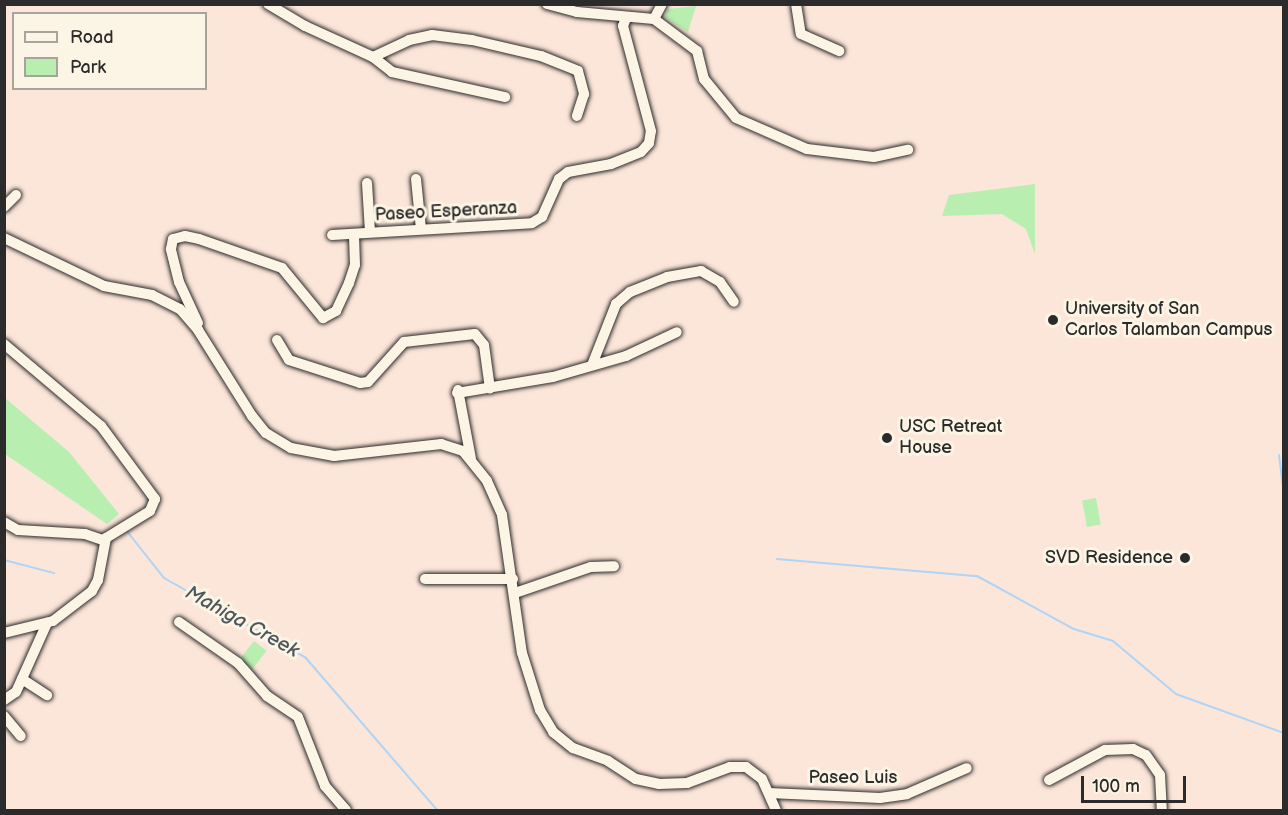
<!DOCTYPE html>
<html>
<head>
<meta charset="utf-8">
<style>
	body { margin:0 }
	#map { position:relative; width:1288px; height:815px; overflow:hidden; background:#fce5d9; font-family:"Balsamiq Sans",sans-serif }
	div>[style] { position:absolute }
	.green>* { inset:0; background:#b8eeb0; transform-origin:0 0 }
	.stream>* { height:2px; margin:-1px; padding:0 1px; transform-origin:1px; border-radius:1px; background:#aed5f8 }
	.roads { filter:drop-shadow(0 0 2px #2b2b2b) drop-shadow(0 0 2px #2b2b2b) }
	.minor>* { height:10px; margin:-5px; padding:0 5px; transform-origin:5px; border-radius:5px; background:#fcf5e5 }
	.dots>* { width:16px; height:16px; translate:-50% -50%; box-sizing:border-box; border:3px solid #fcf5e5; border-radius:50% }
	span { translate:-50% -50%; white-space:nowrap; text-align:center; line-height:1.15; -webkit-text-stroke:6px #fcf5e5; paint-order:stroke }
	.street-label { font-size:18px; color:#2b2b2b }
	.poi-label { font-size:18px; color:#2b2b2b }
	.left { translate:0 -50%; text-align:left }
	.right { translate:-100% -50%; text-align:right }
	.water-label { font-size:20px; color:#4c565e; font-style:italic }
	.frame { position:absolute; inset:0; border:6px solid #2b2b2b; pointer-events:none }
	.legend { position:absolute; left:12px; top:12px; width:195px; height:78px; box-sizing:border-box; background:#fcf5e5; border:2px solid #a8a49b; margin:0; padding:8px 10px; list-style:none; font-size:18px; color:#2b2b2b }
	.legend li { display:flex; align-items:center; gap:12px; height:30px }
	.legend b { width:30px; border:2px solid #a8a49b }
	.scale { position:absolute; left:1081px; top:776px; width:105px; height:27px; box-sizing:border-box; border:3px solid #2b2b2b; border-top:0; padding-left:8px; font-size:18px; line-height:21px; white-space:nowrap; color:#2b2b2b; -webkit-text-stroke:4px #fcf5e5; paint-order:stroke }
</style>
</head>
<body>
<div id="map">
	<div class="green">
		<div style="clip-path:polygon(696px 6px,688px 32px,665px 17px,668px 9px)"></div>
		<div style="clip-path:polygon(1035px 184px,1035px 254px,1026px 229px,1002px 214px,942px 216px,949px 195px)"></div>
		<div style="clip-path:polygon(5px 398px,69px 452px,119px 514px,107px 524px,5px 454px)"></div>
		<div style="left:1096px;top:498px;width:27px;height:14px;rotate:80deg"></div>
		<div style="left:254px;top:641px;width:16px;height:23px;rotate:38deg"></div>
	</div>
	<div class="stream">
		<div style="left:1279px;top:455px;width:41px;rotate:83deg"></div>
		<div style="left:126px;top:530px;width:61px;rotate:51.6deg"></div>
		<div style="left:164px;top:578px;width:162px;rotate:29.3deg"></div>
		<div style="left:305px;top:657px;width:202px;rotate:49.2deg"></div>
		<div style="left:777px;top:559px;width:201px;rotate:4.9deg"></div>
		<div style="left:977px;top:576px;width:111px;rotate:28.7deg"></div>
		<div style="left:1074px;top:629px;width:41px;rotate:17.1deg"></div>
		<div style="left:1113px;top:641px;width:82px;rotate:40.1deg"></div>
		<div style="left:1176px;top:694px;width:115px;rotate:19.9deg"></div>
		<div style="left:4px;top:560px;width:52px;rotate:14.6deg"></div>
	</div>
	<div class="roads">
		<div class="minor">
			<div style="left:268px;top:4px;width:43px;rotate:30.7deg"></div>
			<div style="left:305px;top:26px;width:75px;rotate:24.5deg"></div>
			<div style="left:373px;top:57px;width:24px;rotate:38deg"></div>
			<div style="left:392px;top:72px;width:116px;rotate:12.5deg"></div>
			<div style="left:547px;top:4px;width:31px;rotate:15deg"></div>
			<div style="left:577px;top:12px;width:77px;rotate:5.2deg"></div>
			<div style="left:654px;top:19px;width:54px;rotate:36.7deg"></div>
			<div style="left:697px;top:51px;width:29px;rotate:76deg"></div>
			<div style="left:704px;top:79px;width:50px;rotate:50.6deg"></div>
			<div style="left:736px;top:118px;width:77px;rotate:23.6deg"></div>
			<div style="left:807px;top:149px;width:67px;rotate:6.8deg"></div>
			<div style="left:874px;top:157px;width:35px;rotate:-12deg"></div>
			<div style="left:796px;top:4px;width:30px;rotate:81deg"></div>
			<div style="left:801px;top:34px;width:42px;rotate:24.1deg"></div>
			<div style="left:654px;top:19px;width:17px;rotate:-62deg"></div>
			<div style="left:373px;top:57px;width:40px;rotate:-25deg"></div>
			<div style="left:409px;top:40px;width:24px;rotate:-12deg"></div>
			<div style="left:432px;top:35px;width:40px;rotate:7.1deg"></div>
			<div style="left:472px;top:40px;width:71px;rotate:13.1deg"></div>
			<div style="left:541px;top:56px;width:40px;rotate:22deg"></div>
			<div style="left:578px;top:71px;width:24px;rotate:75deg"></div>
			<div style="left:584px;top:94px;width:23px;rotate:108deg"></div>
			<div style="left:416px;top:179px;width:50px;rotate:84.3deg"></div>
			<div style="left:367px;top:183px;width:49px;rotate:86.5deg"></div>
			<div style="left:4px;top:207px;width:17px;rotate:-45deg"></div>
			<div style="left:332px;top:235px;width:200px;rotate:-3.4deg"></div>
			<div style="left:532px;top:223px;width:12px;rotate:-31deg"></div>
			<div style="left:542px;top:217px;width:42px;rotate:-65.9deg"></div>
			<div style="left:559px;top:179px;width:11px;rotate:-38deg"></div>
			<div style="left:568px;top:172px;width:44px;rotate:-10.5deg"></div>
			<div style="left:611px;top:164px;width:32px;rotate:-22deg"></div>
			<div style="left:641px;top:152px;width:12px;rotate:-48deg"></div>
			<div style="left:649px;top:143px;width:12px;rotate:-81deg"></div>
			<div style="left:651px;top:131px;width:109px;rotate:-104.9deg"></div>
			<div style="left:623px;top:26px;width:9px;rotate:-69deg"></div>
			<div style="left:4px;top:238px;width:111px;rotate:25.6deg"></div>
			<div style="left:104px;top:286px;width:49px;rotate:10.6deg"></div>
			<div style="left:152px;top:295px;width:31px;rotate:27deg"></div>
			<div style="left:180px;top:309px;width:28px;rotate:49deg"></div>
			<div style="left:198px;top:330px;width:102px;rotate:57.9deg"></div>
			<div style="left:252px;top:416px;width:22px;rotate:51deg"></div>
			<div style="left:266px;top:433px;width:29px;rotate:31deg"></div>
			<div style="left:291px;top:448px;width:44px;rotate:10.5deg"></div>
			<div style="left:334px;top:456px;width:108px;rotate:-6.4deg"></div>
			<div style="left:441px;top:444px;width:23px;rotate:18deg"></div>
			<div style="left:463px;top:451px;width:38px;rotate:51deg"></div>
			<div style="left:487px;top:481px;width:37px;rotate:66deg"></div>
			<div style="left:502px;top:515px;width:139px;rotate:81.8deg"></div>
			<div style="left:522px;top:653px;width:60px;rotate:72.5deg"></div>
			<div style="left:540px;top:710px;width:26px;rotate:59deg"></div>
			<div style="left:553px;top:732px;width:26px;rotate:39deg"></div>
			<div style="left:573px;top:748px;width:37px;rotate:20deg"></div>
			<div style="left:608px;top:761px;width:33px;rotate:33deg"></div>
			<div style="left:636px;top:779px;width:24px;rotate:12deg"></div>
			<div style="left:659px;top:784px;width:28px;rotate:-2deg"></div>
			<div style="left:687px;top:783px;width:46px;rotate:-20.4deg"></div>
			<div style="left:730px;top:767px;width:16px"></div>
			<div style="left:746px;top:767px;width:20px;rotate:37deg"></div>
			<div style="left:762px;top:779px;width:34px;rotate:66deg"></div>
			<div style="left:198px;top:323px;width:45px;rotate:-114.9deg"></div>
			<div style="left:179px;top:282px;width:34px;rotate:-104deg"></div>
			<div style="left:171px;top:249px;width:10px;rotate:-79deg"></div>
			<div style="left:173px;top:239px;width:12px;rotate:-14deg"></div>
			<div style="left:185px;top:236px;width:14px;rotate:12deg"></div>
			<div style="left:199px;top:239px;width:88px;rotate:19.3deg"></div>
			<div style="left:282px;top:268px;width:65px;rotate:50.6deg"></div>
			<div style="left:323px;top:318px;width:15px;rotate:-28deg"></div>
			<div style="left:336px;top:311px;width:31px;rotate:-65deg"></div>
			<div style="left:349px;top:283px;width:19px;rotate:-72deg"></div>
			<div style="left:355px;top:265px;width:30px;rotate:-92deg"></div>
			<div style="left:277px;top:340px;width:23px;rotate:59deg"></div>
			<div style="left:289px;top:360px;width:75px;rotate:17.9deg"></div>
			<div style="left:360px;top:383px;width:8px;rotate:-7deg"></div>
			<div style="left:368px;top:382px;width:54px;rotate:-48deg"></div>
			<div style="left:404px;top:342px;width:71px;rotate:-6.4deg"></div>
			<div style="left:475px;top:334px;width:14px;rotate:51deg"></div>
			<div style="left:484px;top:345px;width:44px;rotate:82.2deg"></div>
			<div style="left:4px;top:344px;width:127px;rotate:40.2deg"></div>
			<div style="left:101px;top:426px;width:91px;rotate:53.5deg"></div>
			<div style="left:155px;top:499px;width:13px;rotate:113deg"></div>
			<div style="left:150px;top:511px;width:52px;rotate:148.5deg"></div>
			<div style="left:106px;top:538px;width:43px;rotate:100.8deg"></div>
			<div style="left:98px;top:580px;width:13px;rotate:119deg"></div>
			<div style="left:92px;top:591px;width:49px;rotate:142.4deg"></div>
			<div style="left:53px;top:621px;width:50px;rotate:166.2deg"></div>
			<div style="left:592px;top:365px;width:66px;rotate:-68.5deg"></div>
			<div style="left:616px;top:304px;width:18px;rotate:-41deg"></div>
			<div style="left:630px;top:292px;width:40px;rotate:-22deg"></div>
			<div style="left:667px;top:277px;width:35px;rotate:-10deg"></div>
			<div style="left:701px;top:271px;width:22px;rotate:30deg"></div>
			<div style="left:720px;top:282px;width:24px;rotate:55deg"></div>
			<div style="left:458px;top:390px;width:70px;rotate:79.3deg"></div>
			<div style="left:457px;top:393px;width:97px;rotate:-9.5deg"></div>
			<div style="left:553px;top:377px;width:76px;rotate:-16deg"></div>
			<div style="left:626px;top:356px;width:56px;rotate:-25.2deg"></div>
			<div style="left:4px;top:522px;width:16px;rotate:30deg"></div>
			<div style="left:18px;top:530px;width:67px;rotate:3.4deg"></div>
			<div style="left:85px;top:534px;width:21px;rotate:19deg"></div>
			<div style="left:425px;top:579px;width:88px"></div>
			<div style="left:515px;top:593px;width:80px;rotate:-18.9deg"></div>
			<div style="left:591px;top:567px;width:23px;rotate:-2deg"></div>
			<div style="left:179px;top:622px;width:72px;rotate:34.8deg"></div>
			<div style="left:238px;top:663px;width:44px;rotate:48.7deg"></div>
			<div style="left:267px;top:696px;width:37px;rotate:34deg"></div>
			<div style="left:298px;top:717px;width:74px;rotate:68.6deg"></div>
			<div style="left:325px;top:786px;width:32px;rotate:49deg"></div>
			<div style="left:22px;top:679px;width:30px;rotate:33deg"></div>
			<div style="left:4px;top:700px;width:14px;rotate:-34deg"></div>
			<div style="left:16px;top:692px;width:76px;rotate:-65.8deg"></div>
			<div style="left:4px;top:716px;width:26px;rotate:50deg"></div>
			<div style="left:1049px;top:780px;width:64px;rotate:-28.2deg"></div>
			<div style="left:1105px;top:750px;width:28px;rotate:-2deg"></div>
			<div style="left:1133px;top:749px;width:14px;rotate:25deg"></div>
			<div style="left:1146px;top:755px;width:24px;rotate:55deg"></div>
			<div style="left:1160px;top:775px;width:35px;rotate:87deg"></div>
			<div style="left:769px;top:793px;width:111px;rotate:2.6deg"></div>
			<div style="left:880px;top:798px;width:27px;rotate:-8deg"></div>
			<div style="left:907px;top:794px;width:65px;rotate:-23.4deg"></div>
		</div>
	</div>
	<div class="dots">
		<div style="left:1053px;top:320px;background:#2b2b2b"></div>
		<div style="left:887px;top:438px;background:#2b2b2b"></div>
		<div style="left:1185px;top:558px;background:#2b2b2b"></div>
	</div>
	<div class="street-label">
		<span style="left:446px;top:212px;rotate:-3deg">Paseo Esperanza</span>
		<span style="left:853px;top:778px">Paseo Luis</span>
	</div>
	<div class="poi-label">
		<span class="left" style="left:1065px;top:320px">University of San<br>Carlos Talamban Campus</span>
		<span class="left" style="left:899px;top:438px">USC Retreat<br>House</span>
		<span class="right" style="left:1173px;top:558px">SVD Residence</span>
	</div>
	<div class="water-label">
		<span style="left:242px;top:622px;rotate:29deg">Mahiga Creek</span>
	</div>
	<div class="frame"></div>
	<ul class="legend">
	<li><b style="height:8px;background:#fcf5e5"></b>Road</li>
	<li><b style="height:16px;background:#b8eeb0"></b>Park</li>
	</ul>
	<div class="scale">100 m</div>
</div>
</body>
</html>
